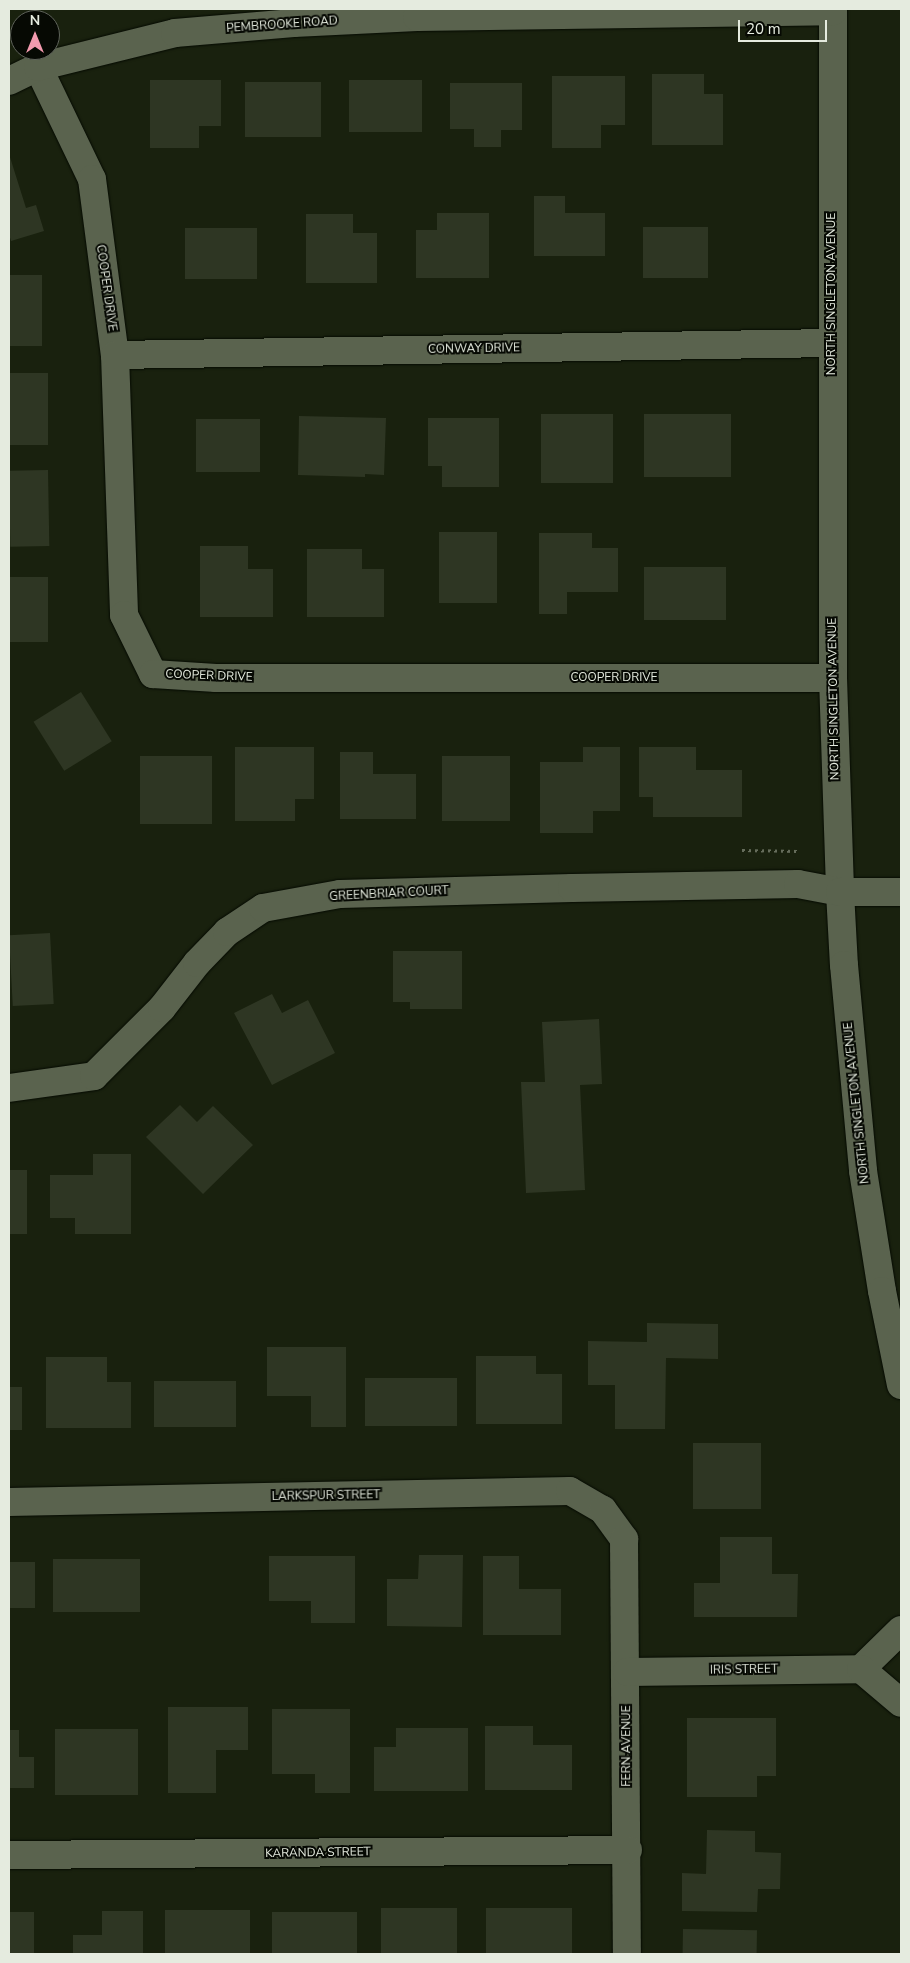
<!DOCTYPE html>
<html>
<head>
<meta charset="utf-8">
<style>
	body { margin:0 }
	#map { position:relative; width:910px; height:1963px; overflow:hidden; background:#19210e; font-family:"Nunito Sans",sans-serif }
	div>[style] { position:absolute }
	.building>* { inset:0; background:#2e3623; transform-origin:0 0 }
	.path>* { height:3px; margin-top:-1.5px; transform-origin:0; background:repeating-linear-gradient(90deg,#656c5b 0 2.5px,transparent 0 6.5px) }
	.roads { filter:drop-shadow(0 0 1px #050a00) drop-shadow(0 0 1px #050a00) }
	.minor>* { height:28px; margin:-14px; padding:0 14px; transform-origin:14px; border-radius:14px; background:#5a634e }
	span { translate:-50% -50%; white-space:nowrap; text-align:center; line-height:1.15; -webkit-text-stroke:4px #060903; paint-order:stroke }
	.street-label { font-size:12px; color:#e5ebdf }
	.frame { position:absolute; inset:0; border:10px solid #e5ebdf; pointer-events:none }
	.north { position:absolute; left:10px; top:10px; width:50px; height:50px; box-sizing:border-box; background:#060903; border:1px solid #5f635b; border-radius:50%; rotate:0deg; font-size:14px; font-weight:700; line-height:20px; text-align:center; color:#e5ebdf }
	.north::after { content:''; display:block; margin:auto; width:18px; height:22px; background:#f29aae; clip-path:polygon(50% 0,100% 100%,50% 72%,0 100%) }
	.scale { position:absolute; left:738px; top:20px; width:89px; height:22px; box-sizing:border-box; border:2px solid #e5ebdf; border-top:0; padding-left:6px; font-size:15px; line-height:18px; white-space:nowrap; color:#e5ebdf; -webkit-text-stroke:4px #060903; paint-order:stroke }
</style>
</head>
<body>
<div id="map">
	<div class="building">
		<div style="clip-path:polygon(652px 74px,704px 74px,704px 94px,723px 94px,723px 145px,652px 145px)"></div>
		<div style="clip-path:polygon(552px 76px,625px 76px,625px 125px,601px 125px,601px 148px,552px 148px)"></div>
		<div style="clip-path:polygon(150px 80px,221px 80px,221px 126px,199px 126px,199px 148px,150px 148px)"></div>
		<div style="left:349px;top:80px;width:73px;height:52px"></div>
		<div style="left:245px;top:82px;width:76px;height:55px"></div>
		<div style="clip-path:polygon(450px 83px,522px 83px,522px 130px,501px 130px,501px 147px,474px 147px,474px 129px,450px 129px)"></div>
		<div style="clip-path:polygon(9px 154px,26px 208px,36px 205px,44px 231px,11px 241px,9px 234px)"></div>
		<div style="clip-path:polygon(534px 196px,565px 196px,565px 213px,605px 213px,605px 256px,534px 256px)"></div>
		<div style="clip-path:polygon(437px 213px,489px 213px,489px 278px,416px 278px,416px 230px,437px 230px)"></div>
		<div style="clip-path:polygon(306px 214px,353px 214px,353px 233px,377px 233px,377px 283px,306px 283px)"></div>
		<div style="left:643px;top:227px;width:65px;height:51px"></div>
		<div style="left:185px;top:228px;width:72px;height:51px"></div>
		<div style="left:9px;top:275px;width:33px;height:71px"></div>
		<div style="left:9px;top:373px;width:39px;height:72px"></div>
		<div style="left:541px;top:414px;width:72px;height:69px"></div>
		<div style="left:644px;top:414px;width:87px;height:63px"></div>
		<div style="clip-path:polygon(299px 416px,386px 418px,384px 475px,365px 474px,365px 477px,298px 475px)"></div>
		<div style="clip-path:polygon(428px 418px,499px 418px,499px 487px,442px 487px,442px 466px,428px 466px)"></div>
		<div style="left:196px;top:419px;width:64px;height:53px"></div>
		<div style="left:48px;top:470px;width:76px;height:39px;rotate:89deg"></div>
		<div style="left:439px;top:532px;width:58px;height:71px"></div>
		<div style="clip-path:polygon(539px 533px,592px 533px,592px 548px,618px 548px,618px 592px,567px 592px,567px 614px,539px 614px)"></div>
		<div style="clip-path:polygon(200px 546px,248px 546px,248px 569px,273px 569px,273px 617px,200px 617px)"></div>
		<div style="clip-path:polygon(307px 549px,362px 549px,362px 569px,384px 569px,384px 617px,307px 617px)"></div>
		<div style="left:644px;top:567px;width:82px;height:53px"></div>
		<div style="left:9px;top:577px;width:39px;height:65px"></div>
		<div style="left:81px;top:692px;width:58px;height:56px;rotate:58deg"></div>
		<div style="clip-path:polygon(235px 747px,314px 747px,314px 799px,295px 799px,295px 821px,235px 821px)"></div>
		<div style="clip-path:polygon(583px 747px,620px 747px,620px 811px,593px 811px,593px 833px,540px 833px,540px 762px,583px 762px)"></div>
		<div style="clip-path:polygon(639px 747px,696px 747px,696px 770px,742px 770px,742px 817px,653px 817px,653px 797px,639px 797px)"></div>
		<div style="clip-path:polygon(340px 752px,373px 752px,373px 774px,416px 774px,416px 819px,340px 819px)"></div>
		<div style="left:140px;top:756px;width:72px;height:68px"></div>
		<div style="left:442px;top:756px;width:68px;height:65px"></div>
		<div style="left:50px;top:933px;width:71px;height:41px;rotate:87deg"></div>
		<div style="clip-path:polygon(393px 951px,462px 951px,462px 1009px,410px 1009px,410px 1002px,393px 1002px)"></div>
		<div style="clip-path:polygon(272px 994px,282px 1013px,308px 1000px,335px 1053px,272px 1085px,234px 1013px)"></div>
		<div style="clip-path:polygon(599px 1019px,602px 1084px,580px 1085px,585px 1190px,526px 1193px,521px 1082px,545px 1082px,542px 1022px)"></div>
		<div style="clip-path:polygon(180px 1105px,197px 1122px,213px 1106px,253px 1145px,203px 1194px,146px 1137px)"></div>
		<div style="clip-path:polygon(93px 1154px,131px 1154px,131px 1234px,75px 1234px,75px 1218px,50px 1218px,50px 1175px,93px 1175px)"></div>
		<div style="left:9px;top:1170px;width:18px;height:64px"></div>
		<div style="clip-path:polygon(647px 1323px,718px 1324px,718px 1359px,666px 1358px,665px 1429px,615px 1429px,615px 1385px,588px 1385px,588px 1341px,647px 1342px)"></div>
		<div style="clip-path:polygon(267px 1347px,346px 1347px,346px 1427px,311px 1427px,311px 1396px,267px 1396px)"></div>
		<div style="clip-path:polygon(476px 1356px,536px 1356px,536px 1374px,562px 1374px,562px 1424px,476px 1424px)"></div>
		<div style="clip-path:polygon(46px 1357px,107px 1357px,107px 1382px,131px 1382px,131px 1428px,46px 1428px)"></div>
		<div style="left:365px;top:1378px;width:92px;height:48px"></div>
		<div style="left:154px;top:1381px;width:82px;height:46px"></div>
		<div style="left:9px;top:1387px;width:13px;height:43px"></div>
		<div style="left:693px;top:1443px;width:68px;height:66px"></div>
		<div style="clip-path:polygon(720px 1537px,772px 1537px,772px 1574px,798px 1574px,797px 1617px,694px 1617px,694px 1583px,720px 1583px)"></div>
		<div style="clip-path:polygon(419px 1555px,463px 1555px,462px 1627px,387px 1626px,387px 1579px,418px 1579px)"></div>
		<div style="clip-path:polygon(269px 1556px,355px 1556px,355px 1623px,311px 1623px,311px 1601px,269px 1601px)"></div>
		<div style="clip-path:polygon(483px 1556px,519px 1556px,519px 1589px,561px 1589px,561px 1635px,483px 1635px)"></div>
		<div style="left:53px;top:1559px;width:87px;height:53px"></div>
		<div style="left:9px;top:1562px;width:26px;height:46px"></div>
		<div style="clip-path:polygon(168px 1707px,248px 1707px,248px 1750px,216px 1750px,216px 1793px,168px 1793px)"></div>
		<div style="clip-path:polygon(272px 1709px,350px 1709px,350px 1793px,315px 1793px,315px 1774px,272px 1774px)"></div>
		<div style="clip-path:polygon(687px 1718px,776px 1718px,776px 1776px,757px 1776px,757px 1797px,687px 1797px)"></div>
		<div style="clip-path:polygon(485px 1726px,533px 1726px,533px 1745px,572px 1745px,572px 1790px,485px 1790px)"></div>
		<div style="clip-path:polygon(396px 1728px,468px 1728px,468px 1791px,374px 1791px,374px 1747px,396px 1747px)"></div>
		<div style="left:55px;top:1729px;width:83px;height:66px"></div>
		<div style="clip-path:polygon(9px 1730px,19px 1730px,19px 1757px,34px 1757px,34px 1788px,9px 1788px)"></div>
		<div style="clip-path:polygon(707px 1830px,755px 1831px,755px 1852px,781px 1853px,780px 1889px,758px 1889px,757px 1912px,682px 1911px,682px 1873px,706px 1874px)"></div>
		<div style="left:381px;top:1908px;width:76px;height:46px"></div>
		<div style="left:486px;top:1908px;width:86px;height:46px"></div>
		<div style="left:165px;top:1910px;width:85px;height:44px"></div>
		<div style="clip-path:polygon(102px 1911px,143px 1911px,143px 1954px,73px 1954px,73px 1935px,102px 1935px)"></div>
		<div style="left:9px;top:1912px;width:25px;height:42px"></div>
		<div style="left:272px;top:1912px;width:85px;height:42px"></div>
		<div style="left:683px;top:1929px;width:74px;height:25px;rotate:1deg"></div>
	</div>
	<div class="path">
		<div style="left:742px;top:850px;width:55px;rotate:1deg"></div>
	</div>
	<div class="roads">
		<div class="minor">
			<div style="left:833px;top:9px;width:669px;rotate:90deg"></div>
			<div style="left:833px;top:678px;width:214px;rotate:88.1deg"></div>
			<div style="left:840px;top:892px;width:73px;rotate:86.9deg"></div>
			<div style="left:844px;top:965px;width:207px;rotate:84.7deg"></div>
			<div style="left:863px;top:1171px;width:121px;rotate:81deg"></div>
			<div style="left:882px;top:1291px;width:96px;rotate:78.6deg"></div>
			<div style="left:38px;top:67px;width:124px;rotate:64.3deg"></div>
			<div style="left:92px;top:179px;width:177px;rotate:82.6deg"></div>
			<div style="left:115px;top:355px;width:260px;rotate:88deg"></div>
			<div style="left:124px;top:615px;width:66px;rotate:63.8deg"></div>
			<div style="left:153px;top:674px;width:63px;rotate:3.6deg"></div>
			<div style="left:216px;top:678px;width:617px"></div>
			<div style="left:9px;top:81px;width:32px;rotate:-26deg"></div>
			<div style="left:38px;top:67px;width:141px;rotate:-13.9deg"></div>
			<div style="left:175px;top:33px;width:119px;rotate:-4.8deg"></div>
			<div style="left:294px;top:23px;width:123px;rotate:-2.8deg"></div>
			<div style="left:417px;top:17px;width:416px;rotate:-0.8deg"></div>
			<div style="left:115px;top:355px;width:717px;rotate:-0.96deg"></div>
			<div style="left:9px;top:1088px;width:86px;rotate:-8deg"></div>
			<div style="left:94px;top:1076px;width:96px;rotate:-45deg"></div>
			<div style="left:162px;top:1008px;width:57px;rotate:-52.1deg"></div>
			<div style="left:197px;top:963px;width:43px;rotate:-45.9deg"></div>
			<div style="left:227px;top:932px;width:43px;rotate:-33.7deg"></div>
			<div style="left:263px;top:908px;width:78px;rotate:-10.3deg"></div>
			<div style="left:340px;top:894px;width:232px;rotate:-1.5deg"></div>
			<div style="left:572px;top:888px;width:226px;rotate:-1deg"></div>
			<div style="left:798px;top:884px;width:43px;rotate:10.8deg"></div>
			<div style="left:840px;top:892px;width:61px"></div>
			<div style="left:9px;top:1502px;width:561px;rotate:-1.12deg"></div>
			<div style="left:570px;top:1491px;width:38px;rotate:30deg"></div>
			<div style="left:603px;top:1510px;width:36px;rotate:54deg"></div>
			<div style="left:624px;top:1539px;width:415px;rotate:89.6deg"></div>
			<div style="left:861px;top:1669px;width:56px;rotate:-44.3deg"></div>
			<div style="left:627px;top:1672px;width:234px;rotate:-0.7deg"></div>
			<div style="left:861px;top:1669px;width:52px;rotate:40.4deg"></div>
			<div style="left:9px;top:1855px;width:619px;rotate:-0.46deg"></div>
		</div>
	</div>
	<div class="street-label">
		<span style="left:282px;top:25px;rotate:-4deg">PEMBROOKE ROAD</span>
		<span style="left:106px;top:288px;rotate:82deg">COOPER DRIVE</span>
		<span style="left:832px;top:294px;rotate:-90deg">NORTH SINGLETON AVENUE</span>
		<span style="left:474px;top:349px;rotate:-1deg">CONWAY DRIVE</span>
		<span style="left:209px;top:676px;rotate:2deg">COOPER DRIVE</span>
		<span style="left:614px;top:678px">COOPER DRIVE</span>
		<span style="left:834px;top:699px;rotate:-91deg">NORTH SINGLETON AVENUE</span>
		<span style="left:389px;top:894px;rotate:-3deg">GREENBRIAR COURT</span>
		<span style="left:857px;top:1103px;rotate:-96deg">NORTH SINGLETON AVENUE</span>
		<span style="left:326px;top:1496px;rotate:-1deg">LARKSPUR STREET</span>
		<span style="left:744px;top:1670px;rotate:-1deg">IRIS STREET</span>
		<span style="left:627px;top:1746px;rotate:-90deg">FERN AVENUE</span>
		<span style="left:318px;top:1853px;rotate:-1deg">KARANDA STREET</span>
	</div>
	<div class="frame"></div>
	<div class="north">N</div>
	<div class="scale">20 m</div>
</div>
</body>
</html>
